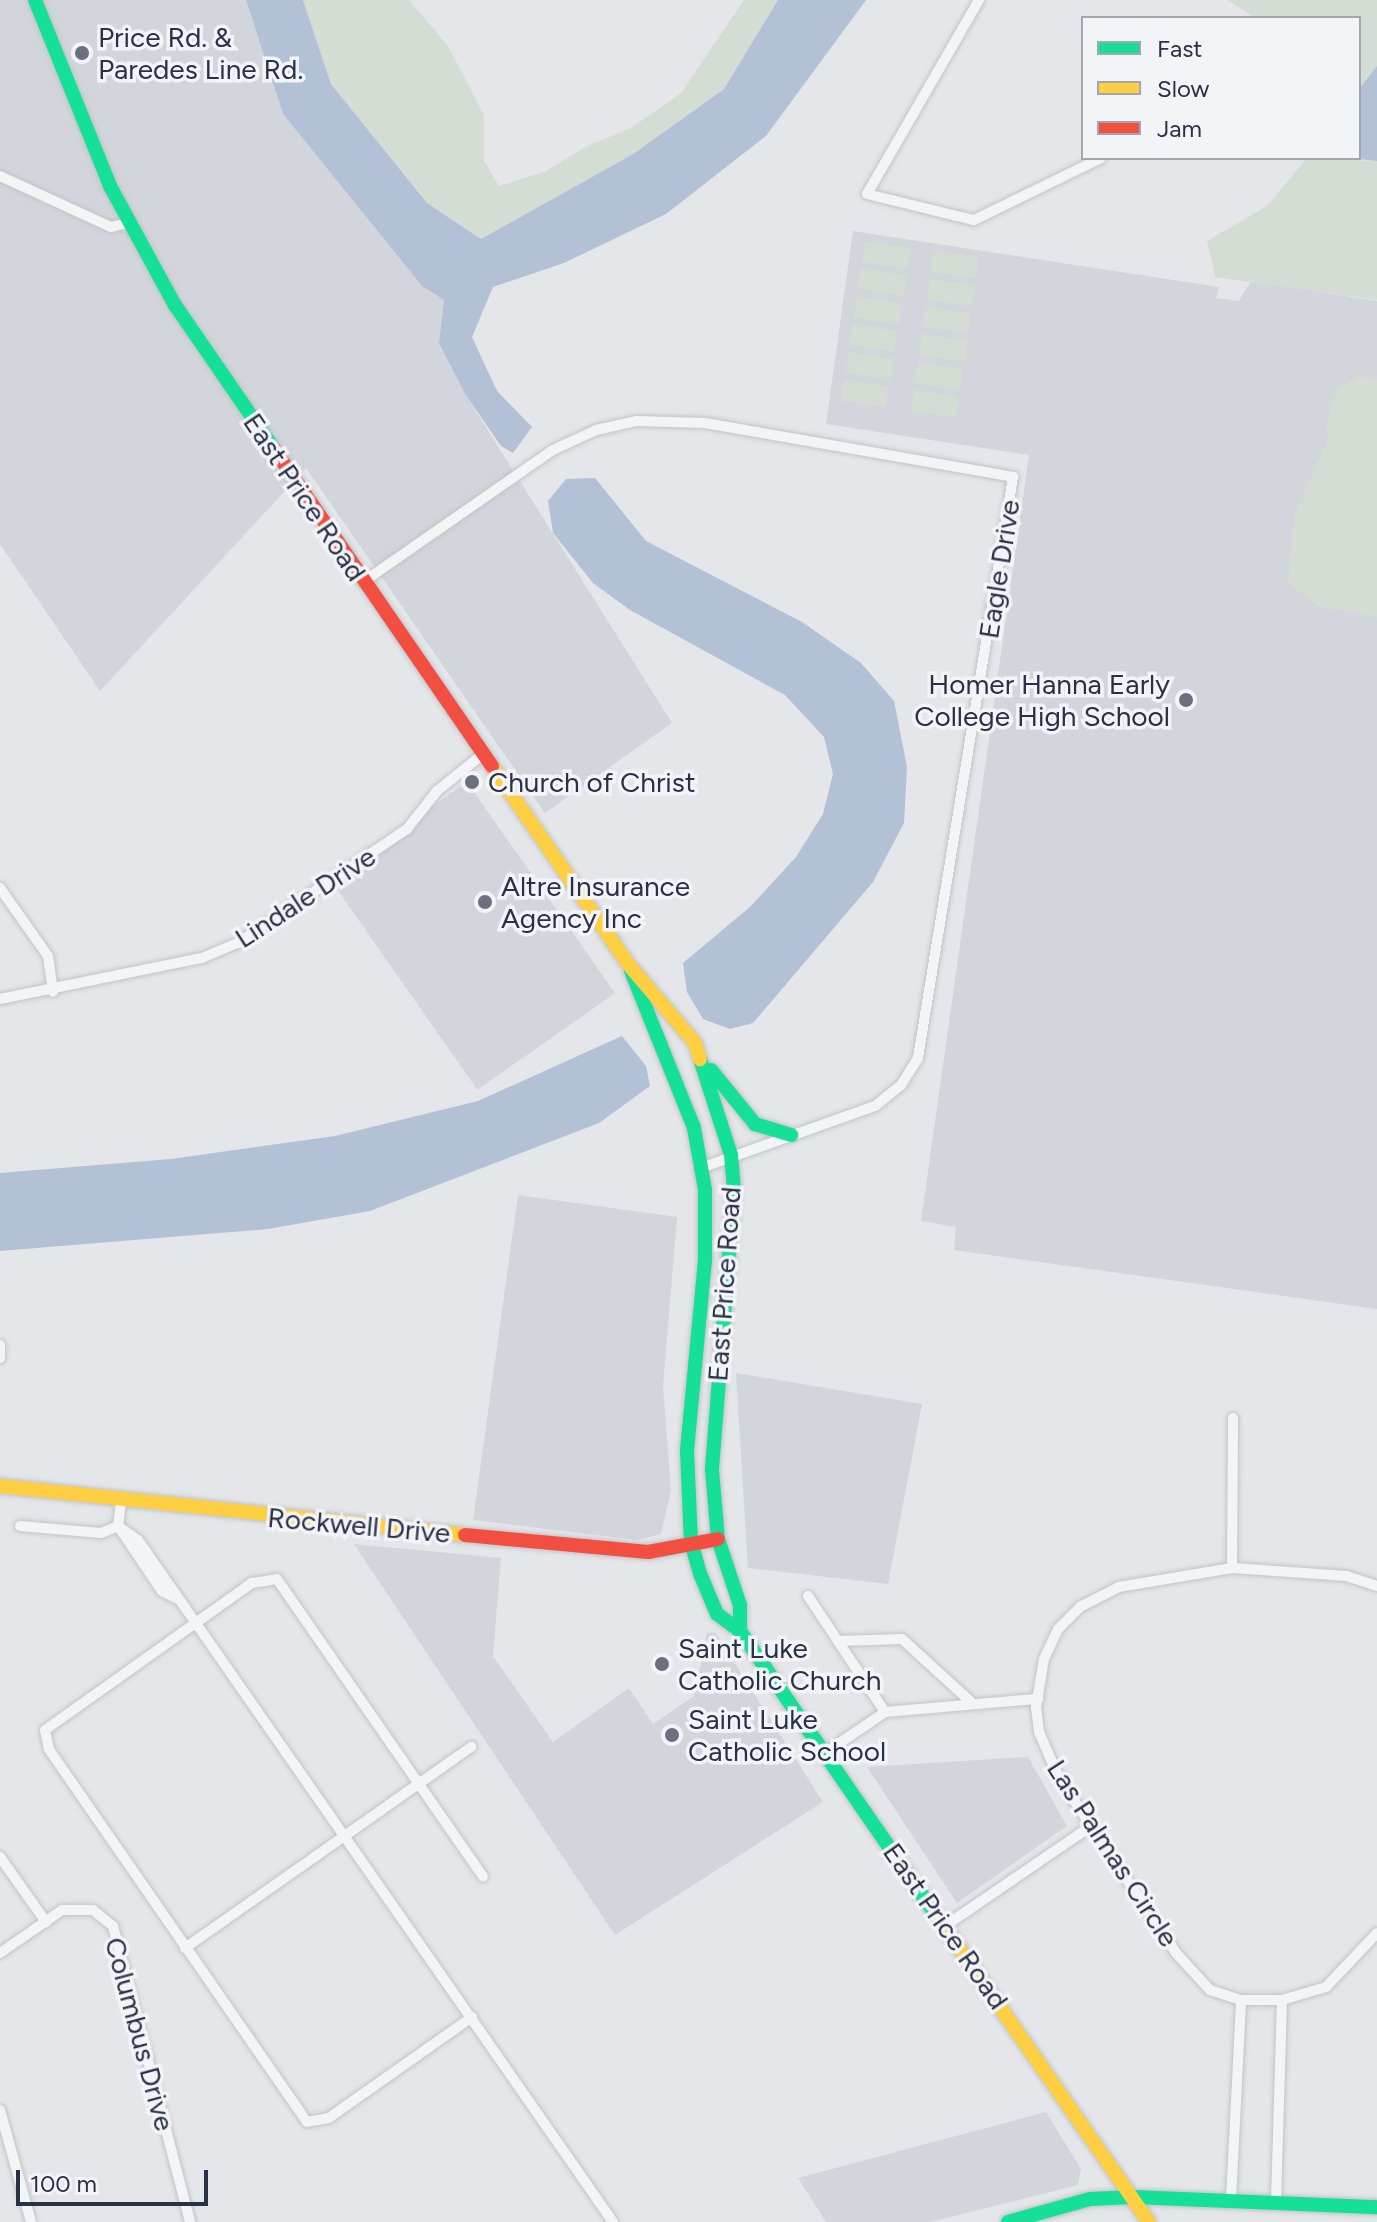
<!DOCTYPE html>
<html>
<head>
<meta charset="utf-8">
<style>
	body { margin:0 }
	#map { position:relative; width:1377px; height:2222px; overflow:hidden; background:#e4e6e9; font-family:Figtree,sans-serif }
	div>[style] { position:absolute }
	.built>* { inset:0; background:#d2d5dc; transform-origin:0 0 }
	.green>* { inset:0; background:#d4ddd4; transform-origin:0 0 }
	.water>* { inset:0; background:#b2c1d5 }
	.roads { filter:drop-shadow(0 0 2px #c2c4c7) drop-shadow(0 0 2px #c2c4c7) }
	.street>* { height:10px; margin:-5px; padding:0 5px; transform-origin:5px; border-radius:5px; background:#f3f4f6 }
	.fast>* { height:14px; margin:-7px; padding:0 7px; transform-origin:7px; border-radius:7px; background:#16e098 }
	.slow>* { height:14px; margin:-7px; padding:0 7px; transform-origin:7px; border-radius:7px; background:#ffcf43 }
	.jam>* { height:14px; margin:-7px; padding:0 7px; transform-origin:7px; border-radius:7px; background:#f24e42 }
	.dots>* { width:22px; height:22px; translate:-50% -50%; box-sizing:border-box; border:4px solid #f2f4f8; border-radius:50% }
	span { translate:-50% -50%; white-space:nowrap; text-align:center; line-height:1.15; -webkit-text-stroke:7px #f2f4f8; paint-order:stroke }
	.poi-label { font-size:28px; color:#293144 }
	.left { translate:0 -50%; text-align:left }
	.right { translate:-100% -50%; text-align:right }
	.street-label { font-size:28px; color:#293144 }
	.legend { position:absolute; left:1081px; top:16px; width:280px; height:144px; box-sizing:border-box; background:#f2f4f8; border:2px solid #a2a6b0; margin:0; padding:10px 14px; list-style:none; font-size:24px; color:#293144 }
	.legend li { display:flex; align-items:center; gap:16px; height:40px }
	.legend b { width:40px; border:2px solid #a2a6b0 }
	.scale { position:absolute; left:16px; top:2170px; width:192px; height:36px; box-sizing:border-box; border:4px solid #293144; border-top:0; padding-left:10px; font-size:24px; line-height:28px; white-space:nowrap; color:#293144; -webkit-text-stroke:6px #f2f4f8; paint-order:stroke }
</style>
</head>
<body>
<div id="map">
	<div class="built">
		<div style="clip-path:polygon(0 0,246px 0,283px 114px,422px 286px,444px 300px,439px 343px,465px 394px,672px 723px,545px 813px,306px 468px,100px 691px,0 544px)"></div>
		<div style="clip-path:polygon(853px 231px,1219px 287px,1216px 298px,1239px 301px,1251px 281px,1377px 301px,1377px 1309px,954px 1250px,956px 1227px,921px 1221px,1029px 455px,826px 424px)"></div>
		<div style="left:467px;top:782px;width:258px;height:168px;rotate:55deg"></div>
		<div style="clip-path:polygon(518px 1195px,677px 1217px,663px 1386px,671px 1491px,661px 1534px,638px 1540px,473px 1520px)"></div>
		<div style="clip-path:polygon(736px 1373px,922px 1404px,888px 1584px,748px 1568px)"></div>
		<div style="clip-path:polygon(354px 1544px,501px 1558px,493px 1656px,553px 1742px,629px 1688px,653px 1724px,694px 1696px,707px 1633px,715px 1632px,823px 1802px,615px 1935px)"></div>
		<div style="clip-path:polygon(1028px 1757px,1067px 1826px,957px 1903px,867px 1767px)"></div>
		<div style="clip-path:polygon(1046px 2112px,1081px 2169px,1078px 2185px,930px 2222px,826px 2222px,798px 2178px)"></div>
	</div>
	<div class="green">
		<div style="clip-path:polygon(303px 0,409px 0,448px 46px,484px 115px,484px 161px,499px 186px,546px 171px,587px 146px,631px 128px,681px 93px,744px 0,778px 0,724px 89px,633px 154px,481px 239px,427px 203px,331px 84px)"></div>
		<div style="clip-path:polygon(1227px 0,1377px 0,1377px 66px,1359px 89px,1359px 18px,1256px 18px)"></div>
		<div style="clip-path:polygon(1307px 158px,1377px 161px,1377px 300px,1215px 277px,1207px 241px,1267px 206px)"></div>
		<div style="left:865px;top:241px;width:46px;height:21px;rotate:9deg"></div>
		<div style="left:934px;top:251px;width:45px;height:21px;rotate:8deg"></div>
		<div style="left:861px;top:268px;width:46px;height:21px;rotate:9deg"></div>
		<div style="left:930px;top:279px;width:45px;height:21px;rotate:8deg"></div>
		<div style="left:857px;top:297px;width:45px;height:21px;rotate:8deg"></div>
		<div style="left:926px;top:307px;width:45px;height:20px;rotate:8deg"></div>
		<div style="left:853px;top:324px;width:45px;height:21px;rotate:9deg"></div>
		<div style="left:922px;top:334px;width:46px;height:21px;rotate:9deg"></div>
		<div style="left:849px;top:352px;width:45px;height:21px;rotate:9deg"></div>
		<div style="left:918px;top:362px;width:46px;height:21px;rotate:9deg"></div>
		<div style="clip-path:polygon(1361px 376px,1377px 381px,1377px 617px,1320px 607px,1288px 583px,1294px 516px,1330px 434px,1326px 432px,1332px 399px,1337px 389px)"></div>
		<div style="left:844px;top:380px;width:45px;height:21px;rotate:8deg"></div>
		<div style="left:914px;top:390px;width:45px;height:21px;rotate:9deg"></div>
	</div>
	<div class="water">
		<div style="clip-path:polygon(246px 0,303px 0,331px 84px,427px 203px,481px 239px,633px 154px,724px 89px,778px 0,866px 0,766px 136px,666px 214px,564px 263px,493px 287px,472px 337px,497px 391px,532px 427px,513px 453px,501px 446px,465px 394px,439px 343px,444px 300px,422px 286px,283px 114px)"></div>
		<div style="clip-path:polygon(1377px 66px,1377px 161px,1349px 158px,1359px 158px,1359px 89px)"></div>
		<div style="clip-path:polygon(595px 478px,646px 541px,802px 622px,861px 663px,894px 701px,907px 767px,904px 823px,873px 882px,753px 1023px,730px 1029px,703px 1019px,687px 992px,683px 963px,750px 907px,796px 857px,823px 814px,833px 774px,824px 737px,785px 695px,630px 610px,593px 583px,553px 533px,548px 501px,566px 479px)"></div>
		<div style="clip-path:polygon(622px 1036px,646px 1066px,650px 1086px,599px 1123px,370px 1211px,268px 1229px,0 1251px,0 1173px,171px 1159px,335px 1136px,478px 1101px)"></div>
	</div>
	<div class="roads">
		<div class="street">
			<div style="left:979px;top:0;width:224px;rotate:120deg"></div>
			<div style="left:867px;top:194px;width:110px;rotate:13.7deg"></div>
			<div style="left:974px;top:220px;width:141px;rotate:-26deg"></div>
			<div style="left:0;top:176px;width:122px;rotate:24.7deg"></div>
			<div style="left:111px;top:227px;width:17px;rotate:-13deg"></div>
			<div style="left:363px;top:582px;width:231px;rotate:-34.8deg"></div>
			<div style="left:553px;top:450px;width:47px;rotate:-24.9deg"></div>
			<div style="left:596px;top:430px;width:42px;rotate:-12.4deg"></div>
			<div style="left:637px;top:421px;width:68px;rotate:1.7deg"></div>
			<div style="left:705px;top:423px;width:313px;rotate:9.9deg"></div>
			<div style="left:1013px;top:477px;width:589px;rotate:99.29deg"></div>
			<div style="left:918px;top:1058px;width:32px;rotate:122deg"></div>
			<div style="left:901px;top:1085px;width:33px;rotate:141deg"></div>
			<div style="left:875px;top:1106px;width:185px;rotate:160.4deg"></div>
			<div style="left:0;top:888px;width:83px;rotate:54.8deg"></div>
			<div style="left:48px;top:956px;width:36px;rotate:82deg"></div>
			<div style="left:0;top:999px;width:206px;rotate:-11.5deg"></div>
			<div style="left:202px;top:958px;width:39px;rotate:-23deg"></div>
			<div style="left:238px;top:943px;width:204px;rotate:-34deg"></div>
			<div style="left:407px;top:829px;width:48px;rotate:-51.7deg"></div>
			<div style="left:437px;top:791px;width:59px;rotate:-38.8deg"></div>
			<div style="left:0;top:1345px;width:13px;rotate:90deg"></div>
			<div style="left:121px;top:1502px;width:24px;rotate:97deg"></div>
			<div style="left:118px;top:1526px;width:78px;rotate:55.9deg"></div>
			<div style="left:162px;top:1591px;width:16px;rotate:27deg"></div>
			<div style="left:20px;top:1526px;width:81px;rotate:4.9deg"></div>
			<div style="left:101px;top:1533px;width:18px;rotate:-22deg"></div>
			<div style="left:118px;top:1526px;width:24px;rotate:35deg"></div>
			<div style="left:138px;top:1540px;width:831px;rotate:55.14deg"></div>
			<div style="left:1232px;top:1568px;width:150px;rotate:-89.6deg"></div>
			<div style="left:1377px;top:1586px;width:32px;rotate:-162deg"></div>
			<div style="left:1347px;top:1576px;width:115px;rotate:-176deg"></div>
			<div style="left:1232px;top:1568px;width:115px;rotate:170.5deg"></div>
			<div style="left:1119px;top:1587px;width:44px;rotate:152.9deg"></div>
			<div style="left:1080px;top:1607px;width:31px;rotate:135deg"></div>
			<div style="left:1058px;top:1629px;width:33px;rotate:115deg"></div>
			<div style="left:1044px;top:1659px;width:49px;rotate:99.5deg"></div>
			<div style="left:1036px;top:1707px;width:25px;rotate:83deg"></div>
			<div style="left:1039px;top:1732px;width:50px;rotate:66.5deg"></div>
			<div style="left:1059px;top:1778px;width:211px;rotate:56.2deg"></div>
			<div style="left:1176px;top:1953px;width:50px;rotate:47.4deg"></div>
			<div style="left:1210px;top:1990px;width:33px;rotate:18deg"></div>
			<div style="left:1241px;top:2000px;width:41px"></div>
			<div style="left:1282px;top:2000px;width:46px;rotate:-16.5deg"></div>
			<div style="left:1326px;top:1987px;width:74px;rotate:-46.6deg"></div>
			<div style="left:808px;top:1596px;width:54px;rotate:56.3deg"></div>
			<div style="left:885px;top:1712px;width:85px;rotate:-123.5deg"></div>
			<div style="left:838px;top:1641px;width:64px;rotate:-1.8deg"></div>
			<div style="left:902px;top:1639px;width:92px;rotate:42.4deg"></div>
			<div style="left:825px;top:1753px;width:73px;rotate:-34.3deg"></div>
			<div style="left:885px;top:1712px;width:154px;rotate:-4.9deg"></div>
			<div style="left:0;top:1857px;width:80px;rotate:54.7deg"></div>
			<div style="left:945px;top:1926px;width:177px;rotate:-34.4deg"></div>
			<div style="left:185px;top:1948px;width:350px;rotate:-35.1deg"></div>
			<div style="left:0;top:1953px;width:75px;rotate:-34.7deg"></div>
			<div style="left:62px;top:1910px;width:31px"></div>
			<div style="left:93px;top:1910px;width:26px;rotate:39deg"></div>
			<div style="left:113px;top:1926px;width:306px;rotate:75.4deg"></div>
			<div style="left:472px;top:2017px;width:175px;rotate:144.8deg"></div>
			<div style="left:329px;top:2118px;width:22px;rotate:170deg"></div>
			<div style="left:307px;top:2122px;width:454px;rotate:-124.7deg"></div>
			<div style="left:49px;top:1749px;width:19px;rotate:-102deg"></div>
			<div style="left:45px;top:1730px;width:254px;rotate:-35.4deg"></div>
			<div style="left:252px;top:1583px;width:25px;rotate:-9deg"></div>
			<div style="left:277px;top:1579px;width:362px;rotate:55.3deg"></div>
			<div style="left:0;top:2110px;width:116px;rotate:74.5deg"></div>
			<div style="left:1231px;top:2200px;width:200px;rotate:-87.1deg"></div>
			<div style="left:1276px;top:2202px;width:202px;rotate:-88.3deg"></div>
		</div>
		<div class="fast">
			<div style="left:35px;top:0;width:201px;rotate:68deg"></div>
			<div style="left:110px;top:186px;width:136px;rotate:61.4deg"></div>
			<div style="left:175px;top:305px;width:175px;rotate:55.5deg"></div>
			<div style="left:631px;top:971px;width:169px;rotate:68.1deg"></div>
			<div style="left:694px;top:1128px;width:63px;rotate:79.9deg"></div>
			<div style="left:705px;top:1190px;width:70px;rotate:90deg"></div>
			<div style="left:705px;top:1260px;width:192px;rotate:95.4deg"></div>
			<div style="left:687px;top:1451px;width:91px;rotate:87.5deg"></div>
			<div style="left:691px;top:1542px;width:35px;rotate:74deg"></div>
			<div style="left:701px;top:1576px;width:41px;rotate:67.2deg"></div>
			<div style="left:717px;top:1614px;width:29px;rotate:36deg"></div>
			<div style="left:740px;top:1631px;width:350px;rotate:55.4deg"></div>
			<div style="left:700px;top:1059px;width:101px;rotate:72.1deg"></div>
			<div style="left:731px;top:1155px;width:34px;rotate:85deg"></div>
			<div style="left:734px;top:1189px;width:282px;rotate:94.5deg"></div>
			<div style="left:712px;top:1470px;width:69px;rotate:85deg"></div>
			<div style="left:718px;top:1539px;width:70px;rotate:71.6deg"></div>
			<div style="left:740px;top:1605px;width:26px;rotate:90deg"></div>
			<div style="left:711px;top:1070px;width:70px;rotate:50.8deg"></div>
			<div style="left:755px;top:1124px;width:38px;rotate:17deg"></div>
			<div style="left:1008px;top:2222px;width:85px;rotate:-15.7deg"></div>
			<div style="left:1090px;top:2199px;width:44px;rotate:-2.6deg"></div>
			<div style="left:1134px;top:2197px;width:243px;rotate:2.4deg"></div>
		</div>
		<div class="slow">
			<div style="left:492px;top:766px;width:240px;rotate:55.5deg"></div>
			<div style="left:628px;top:964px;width:104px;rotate:49.7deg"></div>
			<div style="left:695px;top:1043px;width:17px;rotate:73deg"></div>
			<div style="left:0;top:1486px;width:468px;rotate:6deg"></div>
			<div style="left:939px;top:1919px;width:369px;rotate:55.3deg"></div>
		</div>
		<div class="jam">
			<div style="left:274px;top:449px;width:385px;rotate:55.5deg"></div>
			<div style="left:465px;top:1535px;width:184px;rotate:5.3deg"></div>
			<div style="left:648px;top:1552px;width:71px;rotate:-10.5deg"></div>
		</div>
	</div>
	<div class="dots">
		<div style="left:82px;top:53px;background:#6a707e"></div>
		<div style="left:1186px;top:700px;background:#6a707e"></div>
		<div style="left:472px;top:782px;background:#6a707e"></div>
		<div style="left:485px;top:902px;background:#6a707e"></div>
		<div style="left:662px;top:1664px;background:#6a707e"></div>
		<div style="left:672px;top:1735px;background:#6a707e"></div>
	</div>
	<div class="poi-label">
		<span class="left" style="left:98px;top:53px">Price Rd. &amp;<br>Paredes Line Rd.</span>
		<span class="right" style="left:1170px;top:700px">Homer Hanna Early<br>College High School</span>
		<span class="left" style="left:488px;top:782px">Church of Christ</span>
		<span class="left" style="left:501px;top:902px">Altre Insurance<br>Agency Inc</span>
		<span class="left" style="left:678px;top:1664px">Saint Luke<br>Catholic Church</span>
		<span class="left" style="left:688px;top:1735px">Saint Luke<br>Catholic School</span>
	</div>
	<div class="street-label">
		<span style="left:305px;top:497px;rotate:56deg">East Price Road</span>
		<span style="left:999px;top:569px;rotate:-81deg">Eagle Drive</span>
		<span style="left:305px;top:897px;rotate:-33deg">Lindale Drive</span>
		<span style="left:724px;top:1284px;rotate:-86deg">East Price Road</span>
		<span style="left:359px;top:1525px;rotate:5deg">Rockwell Drive</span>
		<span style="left:1113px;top:1853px;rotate:57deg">Las Palmas Circle</span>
		<span style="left:946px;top:1926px;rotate:55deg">East Price Road</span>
		<span style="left:140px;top:2034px;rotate:75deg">Columbus Drive</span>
	</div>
	<ul class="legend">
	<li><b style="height:10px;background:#16e098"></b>Fast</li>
	<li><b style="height:10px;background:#ffcf43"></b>Slow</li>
	<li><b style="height:10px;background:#f24e42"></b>Jam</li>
	</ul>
	<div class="scale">100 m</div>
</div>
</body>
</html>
